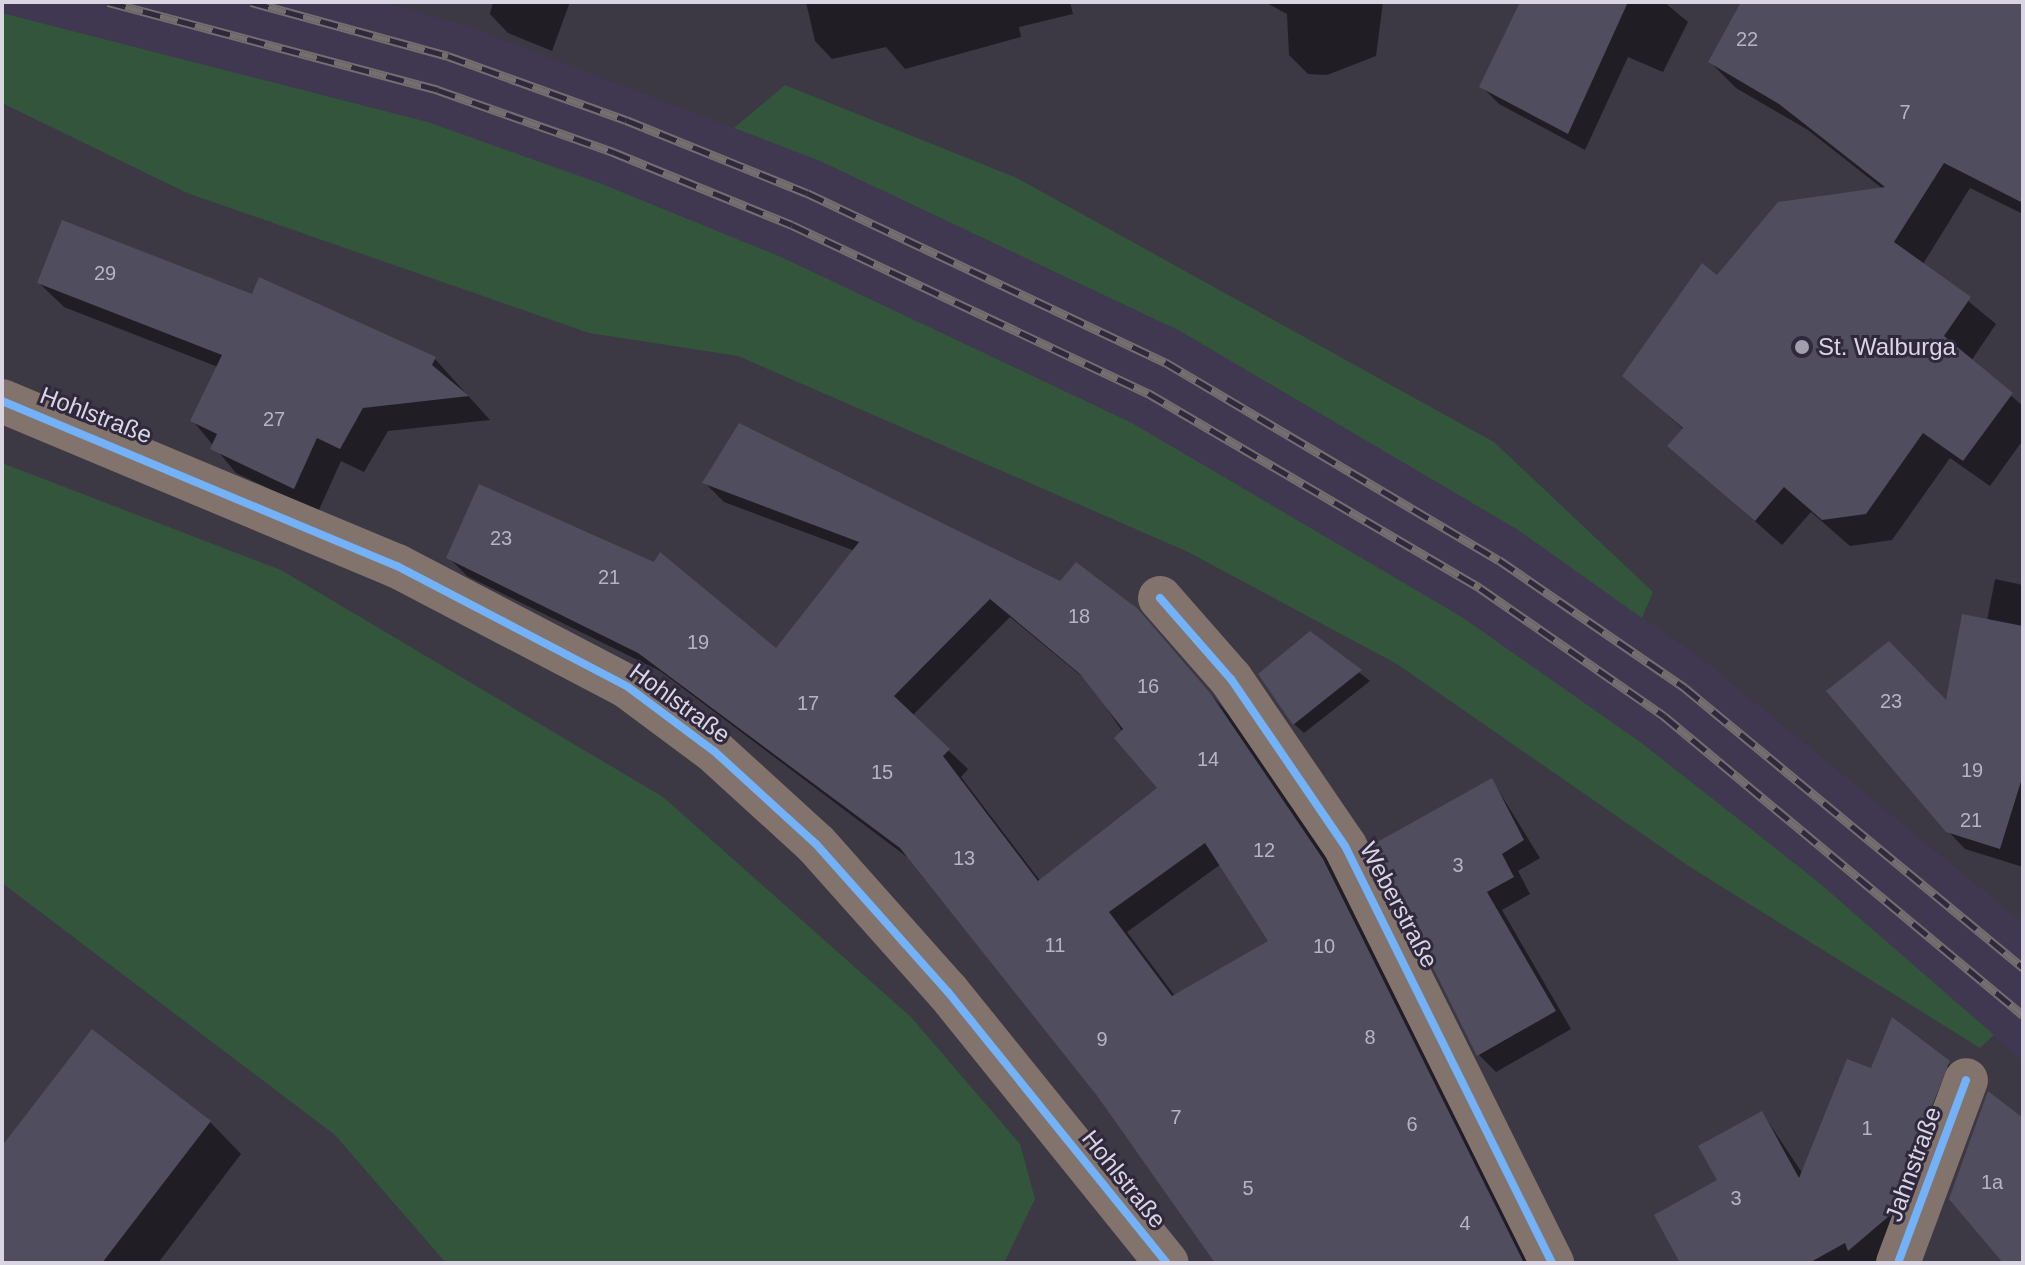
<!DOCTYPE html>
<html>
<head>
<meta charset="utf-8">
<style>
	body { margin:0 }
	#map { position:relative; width:2025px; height:1265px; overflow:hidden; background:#3c3844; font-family:Arial,sans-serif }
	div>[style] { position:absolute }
	.built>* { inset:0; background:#403751 }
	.green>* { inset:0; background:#32553c }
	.shadow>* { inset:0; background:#0007 }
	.building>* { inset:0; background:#504d5e }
	.minor>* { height:44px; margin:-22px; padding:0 22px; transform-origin:22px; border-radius:22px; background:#82746c }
	.rail>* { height:9px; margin-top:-4.5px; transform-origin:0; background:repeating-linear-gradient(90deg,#30293e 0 18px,#756e6f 0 36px); box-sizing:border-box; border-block:2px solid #756e6f }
	.cycleway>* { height:8px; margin:-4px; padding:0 4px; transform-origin:4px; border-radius:4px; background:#73b2f8 }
	.dots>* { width:22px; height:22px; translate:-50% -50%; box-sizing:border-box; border:4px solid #30293e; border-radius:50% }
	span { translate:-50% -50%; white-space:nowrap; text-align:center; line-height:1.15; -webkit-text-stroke:6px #30293e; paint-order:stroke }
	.number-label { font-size:20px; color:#b8b3c2 }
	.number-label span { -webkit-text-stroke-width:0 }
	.poi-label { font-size:24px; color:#dad5e3 }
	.left { translate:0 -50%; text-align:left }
	.street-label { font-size:24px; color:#dad5e3 }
	.frame { position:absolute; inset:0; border:4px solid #dad5e3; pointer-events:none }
</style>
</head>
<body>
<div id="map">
	<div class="built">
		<div style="clip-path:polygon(2px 2px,381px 2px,459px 23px,820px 161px,1180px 331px,1518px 530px,1705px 661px,2023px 923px,2023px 1062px,1817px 881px,1643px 744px,1462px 617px,1132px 423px,779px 256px,602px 184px,428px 122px,2px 13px)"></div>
	</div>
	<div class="green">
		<div style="clip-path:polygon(2px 13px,428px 122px,602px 184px,779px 256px,1132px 423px,1462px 617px,1643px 744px,1817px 881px,1994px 1035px,1980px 1048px,1690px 867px,1397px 664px,1186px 551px,738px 356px,589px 333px,187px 193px,2px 103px)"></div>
		<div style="clip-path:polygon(785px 85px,1017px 178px,1494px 442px,1653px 592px,1642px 618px,1518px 530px,1180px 331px,820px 161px,734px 128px)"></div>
		<div style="clip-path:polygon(2px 463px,281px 570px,663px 797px,911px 1017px,1020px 1144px,1035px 1199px,1004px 1263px,446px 1263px,335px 1135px,2px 883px)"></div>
	</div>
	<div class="shadow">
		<div style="clip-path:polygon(493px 2px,570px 2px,552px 51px,508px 33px,490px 14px)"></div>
		<div style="clip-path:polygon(806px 2px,1070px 2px,1073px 14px,1019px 27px,1021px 37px,905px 69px,886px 47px,832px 59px,815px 41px)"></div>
		<div style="clip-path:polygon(1265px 2px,1383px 2px,1376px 56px,1327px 75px,1308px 74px,1289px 55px,1287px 14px)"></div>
		<div style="clip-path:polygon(1522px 2px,1664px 2px,1688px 22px,1663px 72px,1628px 57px,1585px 150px,1499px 104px,1482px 87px)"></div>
		<div style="clip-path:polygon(1743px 2px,2023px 2px,2023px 214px,1970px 188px,1923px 264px,1996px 324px,1971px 361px,2023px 406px,2023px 440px,1990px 486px,1950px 458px,1892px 540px,1850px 546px,1811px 512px,1782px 545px,1670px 446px,1684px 430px,1625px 376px,1718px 278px,1883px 189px,1808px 130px,1736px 88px,1710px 62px)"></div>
		<div style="clip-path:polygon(260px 280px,435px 359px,490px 420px,388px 431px,364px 472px,341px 461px,318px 512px,236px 473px,193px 421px,218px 367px,64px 307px,39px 283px,252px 296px)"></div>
		<div style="clip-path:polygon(evenodd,705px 483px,1137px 611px,1230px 716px,1342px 880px,1531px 1263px,1219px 1263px,1099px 1096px,911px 860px,660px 671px,467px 576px,448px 557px,777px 650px,855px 551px,724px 502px,705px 483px,1010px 617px,1090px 683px,1160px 788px,1041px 882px,961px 777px,968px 769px,912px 716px,1010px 617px,705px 483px,1221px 864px,1271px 942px,1175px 996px,1127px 932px,1221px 864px)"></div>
		<div style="clip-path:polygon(1995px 579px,2023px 585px,2023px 867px,1965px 849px,1948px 831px,1947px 704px,1987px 621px)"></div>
		<div style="clip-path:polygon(1310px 634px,1370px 681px,1304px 733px,1294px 724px)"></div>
		<div style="clip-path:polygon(1492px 780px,1540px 858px,1518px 871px,1530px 894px,1502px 910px,1571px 1029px,1496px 1072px,1479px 1055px,1375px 845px)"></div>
		<div style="clip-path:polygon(1948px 1063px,1967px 1081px,1906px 1235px,1873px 1263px,1683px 1263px,1762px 1113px,1803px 1174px,1872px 1071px)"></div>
		<div style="clip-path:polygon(210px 1122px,241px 1154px,158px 1263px,2px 1263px,2px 1150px)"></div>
	</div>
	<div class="building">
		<div style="clip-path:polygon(1520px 2px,1628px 2px,1568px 134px,1479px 87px)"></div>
		<div style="clip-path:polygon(1741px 2px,2023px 2px,2023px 203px,1944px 163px,1894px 242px,1971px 297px,1944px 336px,2013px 393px,1963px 461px,1923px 433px,1866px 514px,1822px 520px,1784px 487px,1755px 521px,1667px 446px,1683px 428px,1622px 376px,1702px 263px,1717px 275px,1778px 202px,1885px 187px,1779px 104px,1708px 62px)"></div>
		<div style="clip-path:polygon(62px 220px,252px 294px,259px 277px,436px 357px,432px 365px,469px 396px,363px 408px,340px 449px,317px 438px,294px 489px,210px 449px,217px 434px,190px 421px,222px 355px,37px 283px)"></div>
		<div style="clip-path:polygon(evenodd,739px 423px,1060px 581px,1076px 562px,1138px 609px,1211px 694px,1323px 859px,1524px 1263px,1215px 1263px,1098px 1097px,900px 848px,638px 653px,446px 558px,479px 484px,654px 562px,660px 552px,776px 648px,859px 542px,702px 483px,739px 423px,990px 599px,1080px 674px,1123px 729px,1114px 738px,1157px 788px,1038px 881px,943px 756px,950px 749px,894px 696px,990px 599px,739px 423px,1205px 843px,1268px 941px,1172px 996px,1109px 912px,1205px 843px)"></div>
		<div style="clip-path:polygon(1962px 614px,2023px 626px,2023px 775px,2000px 849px,1946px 832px,1826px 691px,1889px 641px,1946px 700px)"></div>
		<div style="clip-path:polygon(1310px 631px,1362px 670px,1293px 725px,1258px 674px)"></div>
		<div style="clip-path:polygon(1492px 778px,1524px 840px,1502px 854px,1514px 877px,1487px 892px,1556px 1011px,1477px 1056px,1372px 845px)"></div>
		<div style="clip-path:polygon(1892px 1017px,1950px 1061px,1888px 1217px,1848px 1251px,1845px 1243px,1809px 1263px,1680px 1263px,1654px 1215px,1717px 1180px,1698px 1146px,1762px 1111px,1799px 1178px,1847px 1059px,1871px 1068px)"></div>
		<div style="clip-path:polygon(92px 1029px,211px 1121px,102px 1263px,2px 1263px,2px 1146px)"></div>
		<div style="clip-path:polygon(1988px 1091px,2023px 1118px,2023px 1263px,2003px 1263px,1949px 1199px)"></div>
	</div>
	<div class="minor">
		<div style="left:2px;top:401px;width:428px;rotate:22.7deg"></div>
		<div style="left:397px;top:566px;width:261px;rotate:27.6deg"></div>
		<div style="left:628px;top:687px;width:107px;rotate:36.7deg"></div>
		<div style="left:714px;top:751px;width:138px;rotate:42.4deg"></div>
		<div style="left:816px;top:844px;width:198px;rotate:48.3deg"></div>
		<div style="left:948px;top:992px;width:348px;rotate:51.1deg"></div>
		<div style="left:1160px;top:598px;width:108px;rotate:48.8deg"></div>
		<div style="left:1231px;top:679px;width:202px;rotate:55.7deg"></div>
		<div style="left:1345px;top:846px;width:466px;rotate:63.6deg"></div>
		<div style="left:1898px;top:1263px;width:195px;rotate:-69.6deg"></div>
	</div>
	<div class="rail">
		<div style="left:108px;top:2px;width:342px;rotate:14.9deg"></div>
		<div style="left:438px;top:90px;width:186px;rotate:19.5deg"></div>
		<div style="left:613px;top:152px;width:193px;rotate:22.2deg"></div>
		<div style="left:792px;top:225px;width:394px;rotate:25.3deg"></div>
		<div style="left:1148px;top:393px;width:385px;rotate:30.4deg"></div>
		<div style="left:1480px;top:588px;width:224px;rotate:34.8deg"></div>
		<div style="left:1664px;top:716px;width:467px;rotate:39.8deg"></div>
		<div style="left:251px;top:2px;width:204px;rotate:15.3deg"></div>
		<div style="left:448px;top:56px;width:189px;rotate:19.8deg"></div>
		<div style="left:626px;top:120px;width:195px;rotate:22deg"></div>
		<div style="left:807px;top:193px;width:396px;rotate:25.3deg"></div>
		<div style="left:1165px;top:362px;width:388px;rotate:30.7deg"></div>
		<div style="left:1499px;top:560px;width:226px;rotate:34.5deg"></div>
		<div style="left:1685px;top:688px;width:439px;rotate:39.6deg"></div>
	</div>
	<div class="cycleway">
		<div style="left:2px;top:401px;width:428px;rotate:22.7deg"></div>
		<div style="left:397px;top:566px;width:261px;rotate:27.6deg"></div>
		<div style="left:628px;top:687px;width:107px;rotate:36.7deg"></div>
		<div style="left:714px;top:751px;width:138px;rotate:42.4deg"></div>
		<div style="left:816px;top:844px;width:198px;rotate:48.3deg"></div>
		<div style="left:948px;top:992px;width:348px;rotate:51.1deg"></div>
		<div style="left:1160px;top:598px;width:108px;rotate:48.8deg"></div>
		<div style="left:1231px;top:679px;width:202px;rotate:55.7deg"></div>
		<div style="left:1345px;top:846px;width:466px;rotate:63.6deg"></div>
		<div style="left:1898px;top:1263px;width:195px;rotate:-69.6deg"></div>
	</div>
	<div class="dots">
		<div style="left:1802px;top:347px;background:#a39eab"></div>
	</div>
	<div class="number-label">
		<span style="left:1747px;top:39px">22</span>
		<span style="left:1905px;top:112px">7</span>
		<span style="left:105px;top:273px">29</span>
		<span style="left:274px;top:419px">27</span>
		<span style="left:501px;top:538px">23</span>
		<span style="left:609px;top:577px">21</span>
		<span style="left:1079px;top:616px">18</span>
		<span style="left:698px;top:642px">19</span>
		<span style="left:1148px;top:686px">16</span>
		<span style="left:1891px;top:701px">23</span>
		<span style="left:808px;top:703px">17</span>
		<span style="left:1208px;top:759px">14</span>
		<span style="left:1972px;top:770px">19</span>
		<span style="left:882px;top:772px">15</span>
		<span style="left:1971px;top:820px">21</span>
		<span style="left:1264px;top:850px">12</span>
		<span style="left:964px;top:858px">13</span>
		<span style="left:1458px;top:865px">3</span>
		<span style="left:1055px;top:945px">11</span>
		<span style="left:1324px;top:946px">10</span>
		<span style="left:1370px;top:1037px">8</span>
		<span style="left:1102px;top:1039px">9</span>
		<span style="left:1176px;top:1117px">7</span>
		<span style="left:1412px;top:1124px">6</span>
		<span style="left:1867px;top:1128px">1</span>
		<span style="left:1992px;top:1182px">1a</span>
		<span style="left:1248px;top:1188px">5</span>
		<span style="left:1736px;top:1198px">3</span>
		<span style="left:1465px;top:1223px">4</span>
	</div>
	<div class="poi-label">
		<span class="left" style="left:1818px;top:347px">St. Walburga</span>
	</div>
	<div class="street-label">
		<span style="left:96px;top:415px;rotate:21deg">Hohlstraße</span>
		<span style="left:680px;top:703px;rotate:36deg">Hohlstraße</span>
		<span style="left:1399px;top:905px;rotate:62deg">Weberstraße</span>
		<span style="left:1913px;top:1164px;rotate:-70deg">Jahnstraße</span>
		<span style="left:1124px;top:1179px;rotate:51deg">Hohlstraße</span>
	</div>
	<div class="frame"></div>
</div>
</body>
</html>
